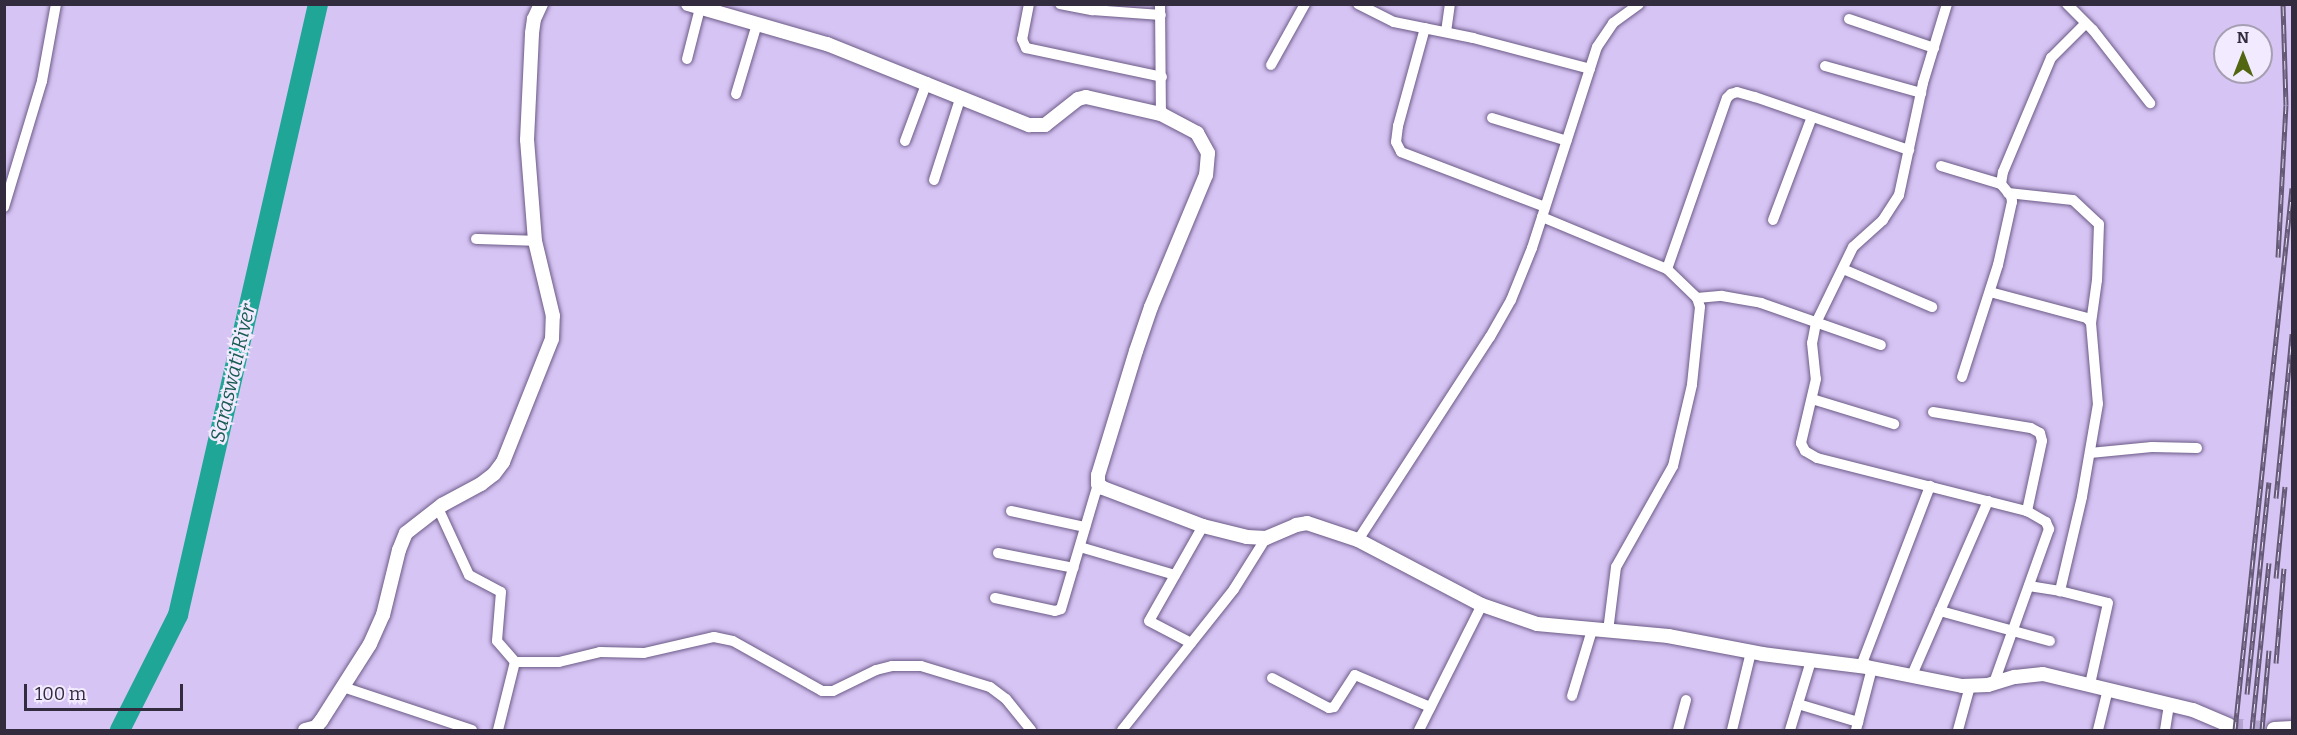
<!DOCTYPE html>
<html>
<head>
<meta charset="utf-8">
<style>
	body { margin:0 }
	#map { position:relative; width:2297px; height:735px; overflow:hidden; background:#d6c4f4; font-family:Bitter,serif }
	div>[style] { position:absolute }
	.river>* { height:20px; margin:-10px; padding:0 10px; transform-origin:10px; border-radius:10px; background:#20a696 }
	.tertiary-tunnel>* { height:14px; margin-top:-7px; transform-origin:0; background:repeating-linear-gradient(90deg,#b5a6d0 0 14px,transparent 0 21px) }
	.roads { filter:drop-shadow(0 0 2px #6c5b86) drop-shadow(0 0 2px #6c5b86) }
	.minor>* { height:10px; margin:-5px; padding:0 5px; transform-origin:5px; border-radius:5px; background:#fff }
	.tertiary>* { height:14px; margin:-7px; padding:0 7px; transform-origin:7px; border-radius:7px; background:#fff }
	.rail>* { height:5px; margin-top:-2.5px; transform-origin:0; background:repeating-linear-gradient(90deg,#f2ebff 0 9px,#645975 0 18px); box-sizing:border-box; border-block:2px solid #645975 }
	span { translate:-50% -50%; white-space:nowrap; text-align:center; line-height:1.15; -webkit-text-stroke:5px #f2ebff; paint-order:stroke }
	.water-label { font-size:20px; color:#195c53; font-style:italic }
	.frame { position:absolute; inset:0; border:6px solid #332c3f; pointer-events:none }
	.north { position:absolute; left:2213px; top:24px; width:60px; height:60px; box-sizing:border-box; background:#f2ebff; border:2px solid #a69fb2; border-radius:50%; rotate:0deg; font-size:16px; font-weight:700; line-height:24px; text-align:center; color:#332c3f }
	.north::after { content:''; display:block; margin:auto; width:21px; height:27px; background:#526612; clip-path:polygon(50% 0,100% 100%,50% 72%,0 100%) }
	.scale { position:absolute; left:24px; top:684px; width:159px; height:27px; box-sizing:border-box; border:3px solid #332c3f; border-top:0; padding-left:8px; font-size:18px; line-height:21px; white-space:nowrap; color:#332c3f; -webkit-text-stroke:4px #f2ebff; paint-order:stroke }
</style>
</head>
<body>
<div id="map">
	<div class="river">
		<div style="left:120px;top:730px;width:129px;rotate:-63.2deg"></div>
		<div style="left:178px;top:615px;width:627px;rotate:-77.09deg"></div>
	</div>
	<div class="tertiary-tunnel">
		<div style="left:2229px;top:725px;width:45px;rotate:5.1deg"></div>
	</div>
	<div class="roads">
		<div class="minor">
			<div style="left:1029px;top:4px;width:36px;rotate:101deg"></div>
			<div style="left:1022px;top:39px;width:10px;rotate:66deg"></div>
			<div style="left:1026px;top:48px;width:139px;rotate:12deg"></div>
			<div style="left:1060px;top:4px;width:33px;rotate:11deg"></div>
			<div style="left:1092px;top:10px;width:69px;rotate:4.1deg"></div>
			<div style="left:1160px;top:4px;width:110px;rotate:89.5deg"></div>
			<div style="left:1358px;top:4px;width:40px;rotate:26.6deg"></div>
			<div style="left:1394px;top:22px;width:81px;rotate:11.4deg"></div>
			<div style="left:1473px;top:38px;width:121px;rotate:14.8deg"></div>
			<div style="left:1947px;top:4px;width:83px;rotate:106.9deg"></div>
			<div style="left:1923px;top:83px;width:115px;rotate:102.1deg"></div>
			<div style="left:1899px;top:195px;width:30px;rotate:123deg"></div>
			<div style="left:1883px;top:220px;width:40px;rotate:138deg"></div>
			<div style="left:1853px;top:247px;width:85px;rotate:116deg"></div>
			<div style="left:1816px;top:323px;width:20px;rotate:101deg"></div>
			<div style="left:1812px;top:343px;width:36px;rotate:84deg"></div>
			<div style="left:1816px;top:379px;width:66px;rotate:103.2deg"></div>
			<div style="left:1801px;top:443px;width:9px;rotate:63deg"></div>
			<div style="left:1805px;top:451px;width:14px;rotate:30deg"></div>
			<div style="left:1817px;top:458px;width:217px;rotate:14.2deg"></div>
			<div style="left:2027px;top:511px;width:22px;rotate:30deg"></div>
			<div style="left:2046px;top:522px;width:8px;rotate:67deg"></div>
			<div style="left:2049px;top:529px;width:164px;rotate:109.7deg"></div>
			<div style="left:2067px;top:4px;width:37px;rotate:45deg"></div>
			<div style="left:2093px;top:30px;width:93px;rotate:52deg"></div>
			<div style="left:1849px;top:19px;width:90px;rotate:18.8deg"></div>
			<div style="left:1425px;top:28px;width:102px;rotate:105.4deg"></div>
			<div style="left:1398px;top:126px;width:16px;rotate:97deg"></div>
			<div style="left:1396px;top:142px;width:11px;rotate:63deg"></div>
			<div style="left:1401px;top:152px;width:154px;rotate:20.9deg"></div>
			<div style="left:1446px;top:32px;width:28px;rotate:-82deg"></div>
			<div style="left:687px;top:59px;width:53px;rotate:-75.7deg"></div>
			<div style="left:1271px;top:65px;width:70px;rotate:-60.9deg"></div>
			<div style="left:1825px;top:66px;width:100px;rotate:15.7deg"></div>
			<div style="left:736px;top:94px;width:73px;rotate:-73.3deg"></div>
			<div style="left:1492px;top:118px;width:78px;rotate:17deg"></div>
			<div style="left:905px;top:141px;width:63px;rotate:-69.6deg"></div>
			<div style="left:1941px;top:166px;width:63px;rotate:16.7deg"></div>
			<div style="left:934px;top:180px;width:88px;rotate:-72.2deg"></div>
			<div style="left:2008px;top:193px;width:65px;rotate:6.1deg"></div>
			<div style="left:2073px;top:200px;width:35px;rotate:43deg"></div>
			<div style="left:2099px;top:224px;width:56px;rotate:92deg"></div>
			<div style="left:2097px;top:280px;width:43px;rotate:97.9deg"></div>
			<div style="left:4px;top:207px;width:132px;rotate:-73.2deg"></div>
			<div style="left:42px;top:81px;width:78px;rotate:-79.7deg"></div>
			<div style="left:1542px;top:217px;width:135px;rotate:22.6deg"></div>
			<div style="left:1667px;top:269px;width:42px;rotate:44deg"></div>
			<div style="left:1697px;top:298px;width:9px;rotate:72deg"></div>
			<div style="left:1700px;top:307px;width:78px;rotate:95.9deg"></div>
			<div style="left:1692px;top:385px;width:83px;rotate:103.2deg"></div>
			<div style="left:1673px;top:466px;width:116px;rotate:119.4deg"></div>
			<div style="left:1616px;top:567px;width:64px;rotate:97.1deg"></div>
			<div style="left:1773px;top:220px;width:110px;rotate:-69.3deg"></div>
			<div style="left:476px;top:239px;width:59px;rotate:1.9deg"></div>
			<div style="left:1667px;top:269px;width:181px;rotate:-70.7deg"></div>
			<div style="left:1727px;top:98px;width:6px;rotate:-45deg"></div>
			<div style="left:1731px;top:94px;width:6px;rotate:-18deg"></div>
			<div style="left:1737px;top:92px;width:19px;rotate:16deg"></div>
			<div style="left:1755px;top:97px;width:163px;rotate:19deg"></div>
			<div style="left:1843px;top:269px;width:97px;rotate:23.1deg"></div>
			<div style="left:1990px;top:292px;width:100px;rotate:15deg"></div>
			<div style="left:2087px;top:318px;width:6px;rotate:51deg"></div>
			<div style="left:2091px;top:323px;width:81px;rotate:85.1deg"></div>
			<div style="left:2098px;top:404px;width:94px;rotate:99.8deg"></div>
			<div style="left:2082px;top:497px;width:97px;rotate:103.2deg"></div>
			<div style="left:1697px;top:298px;width:25px;rotate:-5deg"></div>
			<div style="left:1722px;top:296px;width:40px;rotate:10deg"></div>
			<div style="left:1761px;top:303px;width:127px;rotate:19.3deg"></div>
			<div style="left:1962px;top:377px;width:118px;rotate:-72.2deg"></div>
			<div style="left:1998px;top:265px;width:65px;rotate:-77.5deg"></div>
			<div style="left:2012px;top:202px;width:6px;rotate:-99deg"></div>
			<div style="left:2011px;top:196px;width:16px;rotate:-130deg"></div>
			<div style="left:2001px;top:184px;width:12px;rotate:-81deg"></div>
			<div style="left:2003px;top:172px;width:124px;rotate:-67.2deg"></div>
			<div style="left:2051px;top:58px;width:49px;rotate:-45deg"></div>
			<div style="left:1812px;top:399px;width:86px;rotate:17deg"></div>
			<div style="left:1933px;top:412px;width:99px;rotate:9.3deg"></div>
			<div style="left:2031px;top:428px;width:10px;rotate:29deg"></div>
			<div style="left:2040px;top:433px;width:8px;rotate:76deg"></div>
			<div style="left:2042px;top:441px;width:72px;rotate:102.1deg"></div>
			<div style="left:2090px;top:453px;width:62px;rotate:-5.5deg"></div>
			<div style="left:2152px;top:447px;width:45px;rotate:1.3deg"></div>
			<div style="left:438px;top:508px;width:74px;rotate:65.2deg"></div>
			<div style="left:469px;top:575px;width:36px;rotate:28deg"></div>
			<div style="left:501px;top:592px;width:49px;rotate:94.7deg"></div>
			<div style="left:497px;top:641px;width:28px;rotate:49deg"></div>
			<div style="left:1011px;top:511px;width:76px;rotate:12.2deg"></div>
			<div style="left:1358px;top:540px;width:242px;rotate:-57deg"></div>
			<div style="left:1490px;top:337px;width:43px;rotate:-60.4deg"></div>
			<div style="left:1511px;top:300px;width:56px;rotate:-68deg"></div>
			<div style="left:1532px;top:248px;width:211px;rotate:-72.1deg"></div>
			<div style="left:1597px;top:47px;width:29px;rotate:-56deg"></div>
			<div style="left:1613px;top:23px;width:32px;rotate:-36deg"></div>
			<div style="left:1080px;top:547px;width:99px;rotate:16.4deg"></div>
			<div style="left:998px;top:553px;width:77px;rotate:11.2deg"></div>
			<div style="left:2029px;top:586px;width:31px;rotate:9deg"></div>
			<div style="left:2060px;top:591px;width:49px;rotate:14deg"></div>
			<div style="left:2108px;top:603px;width:83px;rotate:102.5deg"></div>
			<div style="left:995px;top:598px;width:61px;rotate:12.2deg"></div>
			<div style="left:1055px;top:611px;width:6px;rotate:-18deg"></div>
			<div style="left:1061px;top:609px;width:130px;rotate:-73.5deg"></div>
			<div style="left:1940px;top:611px;width:114px;rotate:15.3deg"></div>
			<div style="left:1191px;top:643px;width:47px;rotate:-152.4deg"></div>
			<div style="left:1149px;top:621px;width:109px;rotate:-60.4deg"></div>
			<div style="left:1861px;top:666px;width:193px;rotate:-69deg"></div>
			<div style="left:1912px;top:675px;width:190px;rotate:-66.4deg"></div>
			<div style="left:1272px;top:678px;width:64px;rotate:27.8deg"></div>
			<div style="left:1329px;top:708px;width:5px;rotate:-11deg"></div>
			<div style="left:1334px;top:707px;width:38px;rotate:-57deg"></div>
			<div style="left:1355px;top:675px;width:82px;rotate:23.1deg"></div>
			<div style="left:343px;top:687px;width:136px;rotate:18.4deg"></div>
			<div style="left:1572px;top:696px;width:69px;rotate:-73.1deg"></div>
			<div style="left:1798px;top:704px;width:63px;rotate:16.7deg"></div>
			<div style="left:498px;top:730px;width:70px;rotate:-76deg"></div>
			<div style="left:515px;top:662px;width:44px"></div>
			<div style="left:559px;top:662px;width:42px;rotate:-13.7deg"></div>
			<div style="left:600px;top:652px;width:44px;rotate:1.3deg"></div>
			<div style="left:644px;top:653px;width:72px;rotate:-12.9deg"></div>
			<div style="left:714px;top:637px;width:19px;rotate:12deg"></div>
			<div style="left:733px;top:641px;width:102px;rotate:29.3deg"></div>
			<div style="left:822px;top:691px;width:11px"></div>
			<div style="left:833px;top:691px;width:48px;rotate:-26deg"></div>
			<div style="left:876px;top:670px;width:16px;rotate:-14deg"></div>
			<div style="left:892px;top:666px;width:29px"></div>
			<div style="left:921px;top:666px;width:72px;rotate:16.9deg"></div>
			<div style="left:990px;top:687px;width:20px;rotate:37deg"></div>
			<div style="left:1006px;top:699px;width:40px;rotate:51deg"></div>
			<div style="left:1122px;top:730px;width:180px;rotate:-51.5deg"></div>
			<div style="left:1234px;top:589px;width:60px;rotate:-57.9deg"></div>
			<div style="left:1419px;top:730px;width:140px;rotate:-63.3deg"></div>
			<div style="left:1678px;top:730px;width:31px;rotate:-75deg"></div>
			<div style="left:1732px;top:730px;width:80px;rotate:-76.3deg"></div>
			<div style="left:1790px;top:730px;width:72px;rotate:-73.1deg"></div>
			<div style="left:1856px;top:730px;width:64px;rotate:-75.5deg"></div>
			<div style="left:1958px;top:730px;width:46px;rotate:-74.7deg"></div>
			<div style="left:2098px;top:730px;width:42px;rotate:-76.3deg"></div>
			<div style="left:2165px;top:730px;width:24px;rotate:-81deg"></div>
		</div>
		<div class="tertiary">
			<div style="left:688px;top:4px;width:145px;rotate:16.1deg"></div>
			<div style="left:827px;top:44px;width:218px;rotate:21.9deg"></div>
			<div style="left:1029px;top:125px;width:16px"></div>
			<div style="left:1045px;top:125px;width:42px;rotate:-38.2deg"></div>
			<div style="left:1078px;top:99px;width:8px;rotate:-14deg"></div>
			<div style="left:1086px;top:97px;width:77px;rotate:12.8deg"></div>
			<div style="left:1161px;top:114px;width:41px;rotate:27.8deg"></div>
			<div style="left:1197px;top:133px;width:23px;rotate:61deg"></div>
			<div style="left:1208px;top:153px;width:22px;rotate:95deg"></div>
			<div style="left:1206px;top:175px;width:143px;rotate:112.6deg"></div>
			<div style="left:1151px;top:307px;width:46px;rotate:108.8deg"></div>
			<div style="left:1136px;top:351px;width:130px;rotate:107deg"></div>
			<div style="left:1098px;top:475px;width:9px;rotate:90deg"></div>
			<div style="left:1098px;top:484px;width:6px;rotate:39deg"></div>
			<div style="left:1103px;top:488px;width:107px;rotate:20.8deg"></div>
			<div style="left:1203px;top:526px;width:45px;rotate:14deg"></div>
			<div style="left:1247px;top:537px;width:19px;rotate:3deg"></div>
			<div style="left:1266px;top:538px;width:33px;rotate:-23deg"></div>
			<div style="left:1296px;top:525px;width:11px;rotate:-10deg"></div>
			<div style="left:1307px;top:523px;width:54px;rotate:18.4deg"></div>
			<div style="left:1358px;top:540px;width:140px;rotate:27.7deg"></div>
			<div style="left:1482px;top:605px;width:58px;rotate:19.1deg"></div>
			<div style="left:1537px;top:624px;width:132px;rotate:5.2deg"></div>
			<div style="left:1668px;top:636px;width:96px;rotate:10.8deg"></div>
			<div style="left:1762px;top:654px;width:106px;rotate:7.1deg"></div>
			<div style="left:1867px;top:667px;width:97px;rotate:11.3deg"></div>
			<div style="left:1962px;top:686px;width:26px;rotate:-2deg"></div>
			<div style="left:1988px;top:685px;width:28px;rotate:-17deg"></div>
			<div style="left:2015px;top:677px;width:28px;rotate:-6deg"></div>
			<div style="left:2043px;top:674px;width:154px;rotate:13.5deg"></div>
			<div style="left:2193px;top:710px;width:39px;rotate:23deg"></div>
			<div style="left:2274px;top:729px;width:18px;rotate:-3deg"></div>
			<div style="left:305px;top:730px;width:11px;rotate:-15deg"></div>
			<div style="left:316px;top:727px;width:8px;rotate:-50deg"></div>
			<div style="left:321px;top:721px;width:91px;rotate:-57.5deg"></div>
			<div style="left:370px;top:644px;width:32px;rotate:-66deg"></div>
			<div style="left:383px;top:615px;width:67px;rotate:-76.2deg"></div>
			<div style="left:399px;top:550px;width:18px;rotate:-68deg"></div>
			<div style="left:406px;top:533px;width:46px;rotate:-37.9deg"></div>
			<div style="left:442px;top:505px;width:44px;rotate:-28.3deg"></div>
			<div style="left:481px;top:484px;width:16px;rotate:-38deg"></div>
			<div style="left:494px;top:474px;width:15px;rotate:-53deg"></div>
			<div style="left:503px;top:462px;width:132px;rotate:-68.3deg"></div>
			<div style="left:552px;top:339px;width:23px;rotate:-88deg"></div>
			<div style="left:553px;top:316px;width:77px;rotate:-103.5deg"></div>
			<div style="left:535px;top:241px;width:101px;rotate:-94.5deg"></div>
			<div style="left:527px;top:140px;width:107px;rotate:-87.3deg"></div>
			<div style="left:532px;top:33px;width:14px;rotate:-82deg"></div>
			<div style="left:534px;top:19px;width:17px;rotate:-65deg"></div>
		</div>
	</div>
	<div class="rail">
		<div style="left:2278px;top:257px;width:152px;rotate:-87deg"></div>
		<div style="left:2286px;top:105px;width:101px;rotate:-91.7deg"></div>
		<div style="left:2276px;top:498px;width:165px;rotate:-84.4deg"></div>
		<div style="left:2276px;top:578px;width:92px;rotate:-84.4deg"></div>
		<div style="left:2276px;top:663px;width:95px;rotate:-85.2deg"></div>
		<div style="left:2247px;top:694px;width:213px;rotate:-84.1deg"></div>
		<div style="left:2235px;top:730px;width:545px;rotate:-84deg"></div>
		<div style="left:2252px;top:730px;width:168px;rotate:-84.2deg"></div>
		<div style="left:2262px;top:730px;width:80px;rotate:-85deg"></div>
	</div>
	<div class="water-label">
		<span style="left:233px;top:373px;rotate:-77deg">Saraswati River</span>
	</div>
	<div class="frame"></div>
	<div class="north">N</div>
	<div class="scale">100 m</div>
</div>
</body>
</html>
